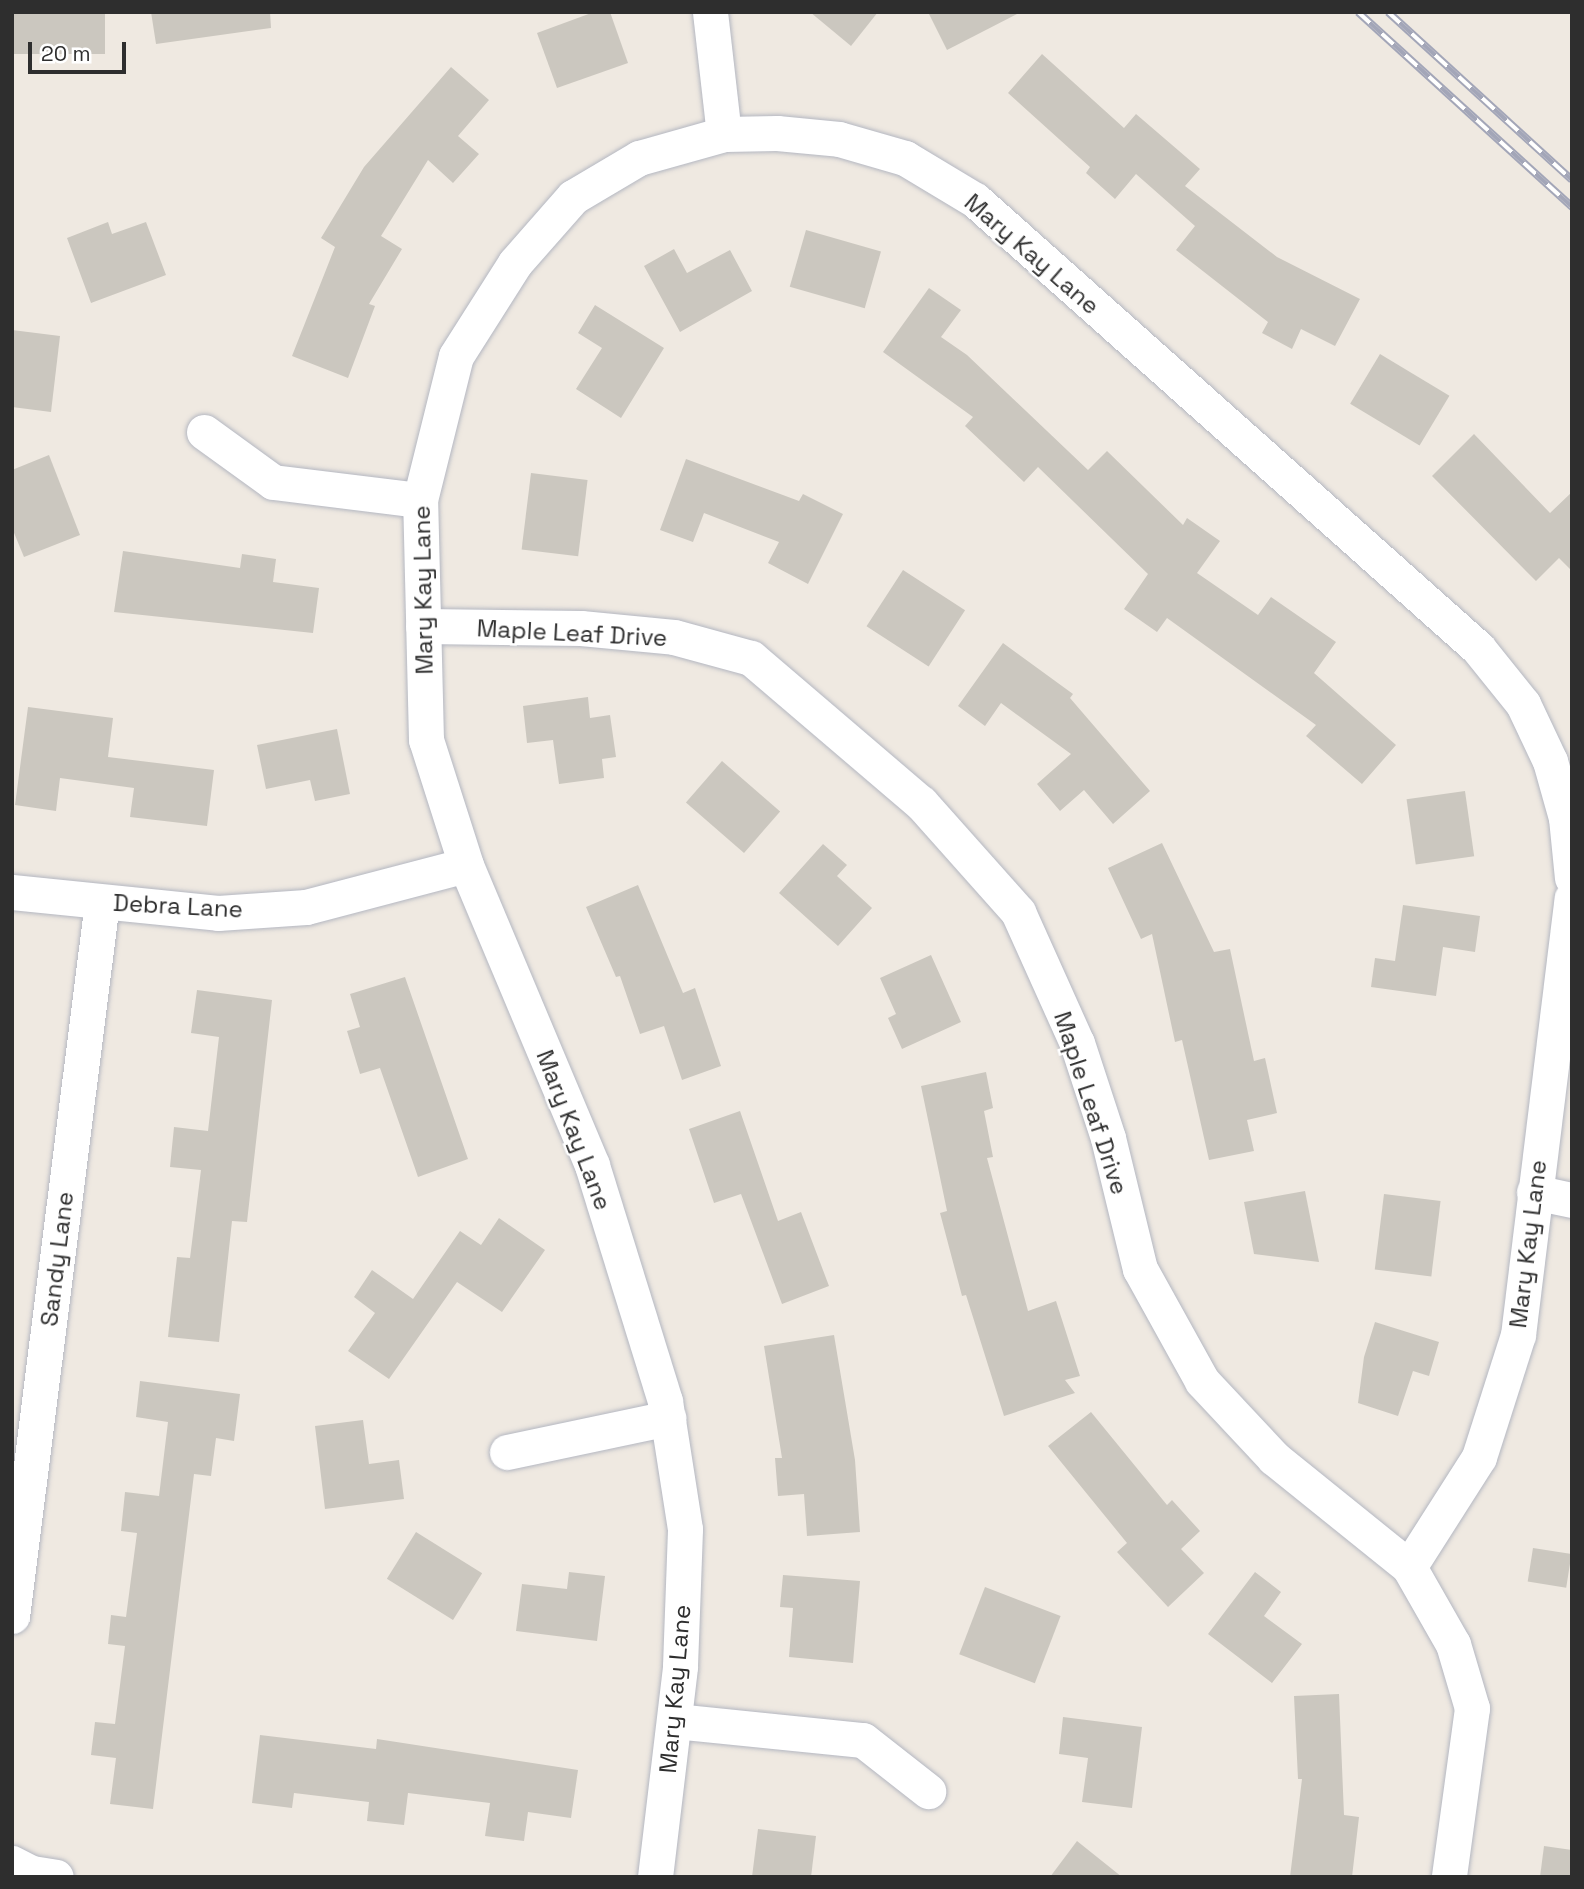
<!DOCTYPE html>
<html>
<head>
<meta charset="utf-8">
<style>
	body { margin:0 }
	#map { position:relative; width:1584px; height:1889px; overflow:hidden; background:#efe9e1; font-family:"Space Grotesk",sans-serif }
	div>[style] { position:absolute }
	.building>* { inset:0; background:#cbc7bf; transform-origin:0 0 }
	.roads { filter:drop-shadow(0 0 2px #b4b7c1) drop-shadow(0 0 2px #b4b7c1) }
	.minor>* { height:35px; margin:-17.5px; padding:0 17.5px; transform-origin:17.5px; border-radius:17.5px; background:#fff }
	.rail>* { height:8px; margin-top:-4px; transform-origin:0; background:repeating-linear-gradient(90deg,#fff 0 16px,#a3a6b8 0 32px); box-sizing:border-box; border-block:2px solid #a3a6b8 }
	span { translate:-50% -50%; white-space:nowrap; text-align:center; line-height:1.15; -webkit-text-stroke:5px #fff; paint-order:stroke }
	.street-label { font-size:24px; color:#2e2e2e }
	.frame { position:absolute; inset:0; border:14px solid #2e2e2e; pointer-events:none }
	.scale { position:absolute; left:28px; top:42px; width:98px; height:32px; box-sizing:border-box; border:4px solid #2e2e2e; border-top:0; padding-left:9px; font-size:21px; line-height:24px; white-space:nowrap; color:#2e2e2e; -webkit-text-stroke:5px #fff; paint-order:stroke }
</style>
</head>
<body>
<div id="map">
	<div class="building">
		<div style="left:12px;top:12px;width:93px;height:42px"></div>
		<div style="clip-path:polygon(151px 12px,270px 12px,271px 28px,156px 44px)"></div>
		<div style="clip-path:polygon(594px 12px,610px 12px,628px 63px,557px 88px,537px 33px)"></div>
		<div style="clip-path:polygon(810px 12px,878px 12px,851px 46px)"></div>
		<div style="clip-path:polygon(928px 12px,1021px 12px,947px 50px)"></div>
		<div style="clip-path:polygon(1042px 54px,1124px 128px,1136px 114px,1200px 169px,1185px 186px,1277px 257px,1360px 299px,1335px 346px,1301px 329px,1292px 349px,1262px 333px,1268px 322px,1176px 250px,1195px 226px,1136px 174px,1115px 199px,1086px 173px,1090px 167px,1008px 93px)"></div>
		<div style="clip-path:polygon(451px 67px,489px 100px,458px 136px,479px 154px,453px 183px,428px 160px,381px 236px,402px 249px,369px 304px,375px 306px,348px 378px,292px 356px,335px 247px,321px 238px,364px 167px)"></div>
		<div style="clip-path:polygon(108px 222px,112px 234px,146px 222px,166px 275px,91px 303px,67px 238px)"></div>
		<div style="left:806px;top:230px;width:78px;height:59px;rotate:16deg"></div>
		<div style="clip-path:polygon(674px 249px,687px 273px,730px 250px,752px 291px,680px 332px,644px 266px)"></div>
		<div style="clip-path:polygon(929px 288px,961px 310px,941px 337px,967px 355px,1088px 470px,1107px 451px,1183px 525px,1187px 518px,1220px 541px,1197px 573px,1258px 615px,1271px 597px,1336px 642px,1314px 673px,1396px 745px,1362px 784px,1306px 736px,1316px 725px,1167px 618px,1157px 632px,1124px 609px,1148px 574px,1038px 467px,1024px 482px,965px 426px,973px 417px,883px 352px)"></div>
		<div style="clip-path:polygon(595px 305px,664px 348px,621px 418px,576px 389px,602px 348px,578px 333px)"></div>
		<div style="clip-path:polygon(12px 330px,60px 336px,51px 412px,12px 407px)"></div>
		<div style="left:1380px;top:354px;width:81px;height:58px;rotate:31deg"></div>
		<div style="clip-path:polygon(1474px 434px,1550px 513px,1572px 492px,1572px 571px,1559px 558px,1536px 581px,1432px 476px)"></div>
		<div style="clip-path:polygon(49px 455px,80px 535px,24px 557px,12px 528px,12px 470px)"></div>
		<div style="clip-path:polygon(686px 459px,799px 501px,803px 494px,843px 514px,808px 584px,768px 563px,779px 542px,704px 513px,693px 542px,660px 530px)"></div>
		<div style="left:531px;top:473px;width:57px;height:77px;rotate:7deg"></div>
		<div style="clip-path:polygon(123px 551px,240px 568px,242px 554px,276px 559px,273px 582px,319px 588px,313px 633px,114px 612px)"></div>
		<div style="left:903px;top:570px;width:74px;height:67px;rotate:33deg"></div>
		<div style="clip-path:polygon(1003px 643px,1073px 694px,1070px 698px,1150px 791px,1113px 824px,1084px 790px,1060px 811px,1037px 784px,1071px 754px,1001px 703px,985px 726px,958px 706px)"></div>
		<div style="clip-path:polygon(588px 697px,590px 718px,610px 715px,616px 757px,602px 759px,604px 778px,559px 784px,553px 740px,527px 743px,523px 706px)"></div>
		<div style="clip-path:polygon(28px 707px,113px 718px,108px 757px,214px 770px,207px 826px,130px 817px,134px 788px,60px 778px,56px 811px,15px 805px)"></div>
		<div style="clip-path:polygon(337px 729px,350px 794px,315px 801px,310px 780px,266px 789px,257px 745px)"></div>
		<div style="left:722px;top:761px;width:77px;height:55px;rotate:41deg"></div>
		<div style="left:1465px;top:791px;width:66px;height:59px;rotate:82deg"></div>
		<div style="clip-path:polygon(1162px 843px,1214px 952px,1230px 949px,1254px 1061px,1265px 1058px,1277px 1113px,1247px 1120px,1254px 1151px,1209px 1160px,1182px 1040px,1175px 1042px,1152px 934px,1141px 939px,1108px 868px)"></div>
		<div style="clip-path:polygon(823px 844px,847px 865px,837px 876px,872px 908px,838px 946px,779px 893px)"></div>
		<div style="clip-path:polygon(638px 885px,683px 993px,695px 988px,721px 1066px,682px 1080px,664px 1026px,640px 1034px,620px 976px,616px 977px,586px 907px)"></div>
		<div style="clip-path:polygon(1403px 905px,1480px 916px,1475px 952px,1443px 947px,1436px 996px,1371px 987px,1375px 958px,1395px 961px)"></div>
		<div style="clip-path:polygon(931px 955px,961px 1022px,902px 1049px,888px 1018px,896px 1014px,880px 978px)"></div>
		<div style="clip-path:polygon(405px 977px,468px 1159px,418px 1177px,380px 1068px,360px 1074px,347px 1031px,360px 1027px,350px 994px)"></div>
		<div style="clip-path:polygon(197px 990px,272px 1000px,247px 1222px,232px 1221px,219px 1342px,168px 1337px,177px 1257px,190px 1258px,201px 1170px,170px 1167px,174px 1127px,208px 1131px,219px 1037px,191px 1033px)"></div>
		<div style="clip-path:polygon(986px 1072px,993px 1108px,984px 1111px,993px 1157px,987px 1158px,1028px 1311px,1056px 1301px,1080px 1376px,1065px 1380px,1075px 1393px,1004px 1416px,966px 1295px,962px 1296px,940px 1213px,947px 1211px,921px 1086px)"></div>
		<div style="clip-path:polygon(740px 1111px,778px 1221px,801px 1212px,829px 1286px,782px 1304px,741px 1194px,714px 1203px,689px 1129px)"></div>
		<div style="clip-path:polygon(1305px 1191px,1319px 1262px,1254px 1254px,1244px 1202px)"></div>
		<div style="left:1384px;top:1194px;width:57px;height:76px;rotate:7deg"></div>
		<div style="clip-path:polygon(499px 1218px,545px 1250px,502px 1312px,457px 1282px,389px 1379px,348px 1351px,375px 1313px,354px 1297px,372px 1270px,413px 1299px,460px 1231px,481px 1245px)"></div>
		<div style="clip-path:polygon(1375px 1322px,1439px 1342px,1429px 1376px,1413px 1371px,1398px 1416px,1358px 1403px,1364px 1357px)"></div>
		<div style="clip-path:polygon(834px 1335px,855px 1460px,860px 1532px,807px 1536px,804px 1494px,778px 1496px,775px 1458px,782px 1458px,764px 1346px)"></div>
		<div style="clip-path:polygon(140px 1381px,240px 1394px,234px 1441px,216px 1438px,211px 1476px,194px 1474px,153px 1809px,110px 1804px,116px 1758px,91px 1755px,95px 1722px,115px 1724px,125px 1646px,108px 1644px,111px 1615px,126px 1617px,137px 1533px,121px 1531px,125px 1492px,159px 1496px,168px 1422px,136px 1417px)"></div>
		<div style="clip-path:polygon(1091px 1412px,1167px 1505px,1172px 1500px,1200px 1531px,1181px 1549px,1204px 1573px,1168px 1607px,1117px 1552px,1127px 1543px,1048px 1446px)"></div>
		<div style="clip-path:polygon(363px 1420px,369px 1464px,399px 1460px,404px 1499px,325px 1509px,315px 1426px)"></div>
		<div style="left:416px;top:1532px;width:78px;height:55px;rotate:32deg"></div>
		<div style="left:1533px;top:1548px;width:39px;height:34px;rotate:9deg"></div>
		<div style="clip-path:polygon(569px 1572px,605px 1576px,597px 1641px,516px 1631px,522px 1584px,567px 1589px)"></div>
		<div style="clip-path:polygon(1255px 1572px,1281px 1592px,1264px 1616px,1302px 1644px,1272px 1683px,1208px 1634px)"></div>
		<div style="clip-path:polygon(783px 1575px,860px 1581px,853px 1663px,789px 1657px,793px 1608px,780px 1607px)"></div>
		<div style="left:985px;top:1587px;width:81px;height:72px;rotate:21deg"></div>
		<div style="clip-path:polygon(1339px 1694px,1344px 1815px,1359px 1817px,1352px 1877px,1290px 1877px,1302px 1779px,1298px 1779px,1294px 1696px)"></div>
		<div style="clip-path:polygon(1063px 1717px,1142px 1727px,1132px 1808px,1082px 1802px,1088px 1758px,1059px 1754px)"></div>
		<div style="clip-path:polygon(260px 1735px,376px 1749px,377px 1739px,578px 1770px,571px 1818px,528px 1812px,524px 1841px,485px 1836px,490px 1803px,408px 1793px,404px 1825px,367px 1821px,369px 1802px,294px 1793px,292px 1808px,252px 1803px)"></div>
		<div style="clip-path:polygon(758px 1829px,816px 1836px,811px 1877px,752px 1877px)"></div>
		<div style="clip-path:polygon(1077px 1841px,1122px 1877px,1050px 1877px)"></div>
		<div style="clip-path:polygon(1544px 1846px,1572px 1850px,1572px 1877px,1540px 1877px)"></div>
	</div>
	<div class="roads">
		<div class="minor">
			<div style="left:710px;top:12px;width:123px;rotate:83.5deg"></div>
			<div style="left:204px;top:432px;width:85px;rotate:35.9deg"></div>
			<div style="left:273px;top:482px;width:148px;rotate:7deg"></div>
			<div style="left:423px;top:626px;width:158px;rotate:0.7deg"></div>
			<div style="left:581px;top:628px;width:93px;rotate:5.5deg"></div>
			<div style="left:674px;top:637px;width:80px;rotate:15.3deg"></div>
			<div style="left:751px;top:658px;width:223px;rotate:40.5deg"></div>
			<div style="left:921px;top:803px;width:146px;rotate:48.3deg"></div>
			<div style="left:1018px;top:912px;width:144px;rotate:65.8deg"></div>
			<div style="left:1077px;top:1043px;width:100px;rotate:71.9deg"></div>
			<div style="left:1108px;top:1138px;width:135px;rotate:76.3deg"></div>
			<div style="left:1140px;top:1269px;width:128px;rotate:61deg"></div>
			<div style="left:1202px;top:1381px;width:105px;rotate:46.9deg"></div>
			<div style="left:1274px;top:1458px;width:174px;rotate:38.9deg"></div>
			<div style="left:1409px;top:1567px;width:89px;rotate:60.3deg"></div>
			<div style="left:1453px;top:1644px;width:67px;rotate:73.5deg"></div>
			<div style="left:1472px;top:1708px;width:171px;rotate:97.8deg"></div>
			<div style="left:12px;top:892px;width:207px;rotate:5.8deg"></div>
			<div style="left:218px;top:913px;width:88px;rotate:-3.9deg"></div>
			<div style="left:306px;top:907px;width:165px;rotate:-14.7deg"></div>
			<div style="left:1534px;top:1192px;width:39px;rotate:12deg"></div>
			<div style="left:507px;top:1452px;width:165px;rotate:-11.9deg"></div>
			<div style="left:1409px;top:1567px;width:130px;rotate:-57.5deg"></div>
			<div style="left:1479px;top:1457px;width:128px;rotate:-72.3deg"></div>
			<div style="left:1518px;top:1335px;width:440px;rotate:-83deg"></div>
			<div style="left:12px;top:1616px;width:720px;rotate:-82.82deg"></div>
			<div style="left:675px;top:1721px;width:189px;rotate:5.8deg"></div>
			<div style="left:863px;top:1740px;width:83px;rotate:38.1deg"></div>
			<div style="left:12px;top:1863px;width:22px;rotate:27deg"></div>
			<div style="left:32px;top:1873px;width:24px;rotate:9deg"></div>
			<div style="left:655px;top:1877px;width:212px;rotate:-83.2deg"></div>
			<div style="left:680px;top:1666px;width:137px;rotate:-87.9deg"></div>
			<div style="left:685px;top:1529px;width:130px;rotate:-98.9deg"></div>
			<div style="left:665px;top:1401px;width:247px;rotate:-107.2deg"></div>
			<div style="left:592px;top:1165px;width:325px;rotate:-112.8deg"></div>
			<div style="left:466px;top:865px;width:131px;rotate:-107.7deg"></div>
			<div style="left:426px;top:740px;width:240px;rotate:-91.4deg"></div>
			<div style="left:420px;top:500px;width:148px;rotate:-76deg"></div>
			<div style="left:456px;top:356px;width:110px;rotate:-57.6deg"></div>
			<div style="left:515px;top:263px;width:88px;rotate:-48.7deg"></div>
			<div style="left:573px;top:197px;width:77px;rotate:-30.6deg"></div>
			<div style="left:639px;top:158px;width:88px;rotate:-15.8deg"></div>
			<div style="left:724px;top:134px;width:53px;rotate:-1.1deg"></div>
			<div style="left:777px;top:133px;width:62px;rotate:5.5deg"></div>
			<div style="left:839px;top:139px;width:69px;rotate:16.1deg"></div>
			<div style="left:905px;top:158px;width:82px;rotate:31deg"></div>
			<div style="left:975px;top:200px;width:674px;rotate:41.69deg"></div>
			<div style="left:1478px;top:648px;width:72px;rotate:51.2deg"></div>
			<div style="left:1523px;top:704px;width:63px;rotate:64.7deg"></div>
			<div style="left:1550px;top:761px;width:59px;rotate:74.3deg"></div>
			<div style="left:1566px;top:818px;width:60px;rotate:84.3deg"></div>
		</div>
	</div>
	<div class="rail">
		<div style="left:1358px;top:12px;width:290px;rotate:42.3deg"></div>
		<div style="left:1388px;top:12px;width:249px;rotate:42.4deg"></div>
	</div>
	<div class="street-label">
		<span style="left:1032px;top:254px;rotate:41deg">Mary Kay Lane</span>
		<span style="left:423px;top:590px;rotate:-91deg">Mary Kay Lane</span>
		<span style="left:572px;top:633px;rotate:3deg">Maple Leaf Drive</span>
		<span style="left:178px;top:906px;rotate:3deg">Debra Lane</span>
		<span style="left:1091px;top:1103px;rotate:72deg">Maple Leaf Drive</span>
		<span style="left:574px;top:1130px;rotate:69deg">Mary Kay Lane</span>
		<span style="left:1528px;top:1244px;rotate:-83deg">Mary Kay Lane</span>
		<span style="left:57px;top:1259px;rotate:-83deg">Sandy Lane</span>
		<span style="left:675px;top:1689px;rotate:-85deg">Mary Kay Lane</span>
	</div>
	<div class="frame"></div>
	<div class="scale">20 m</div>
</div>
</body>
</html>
